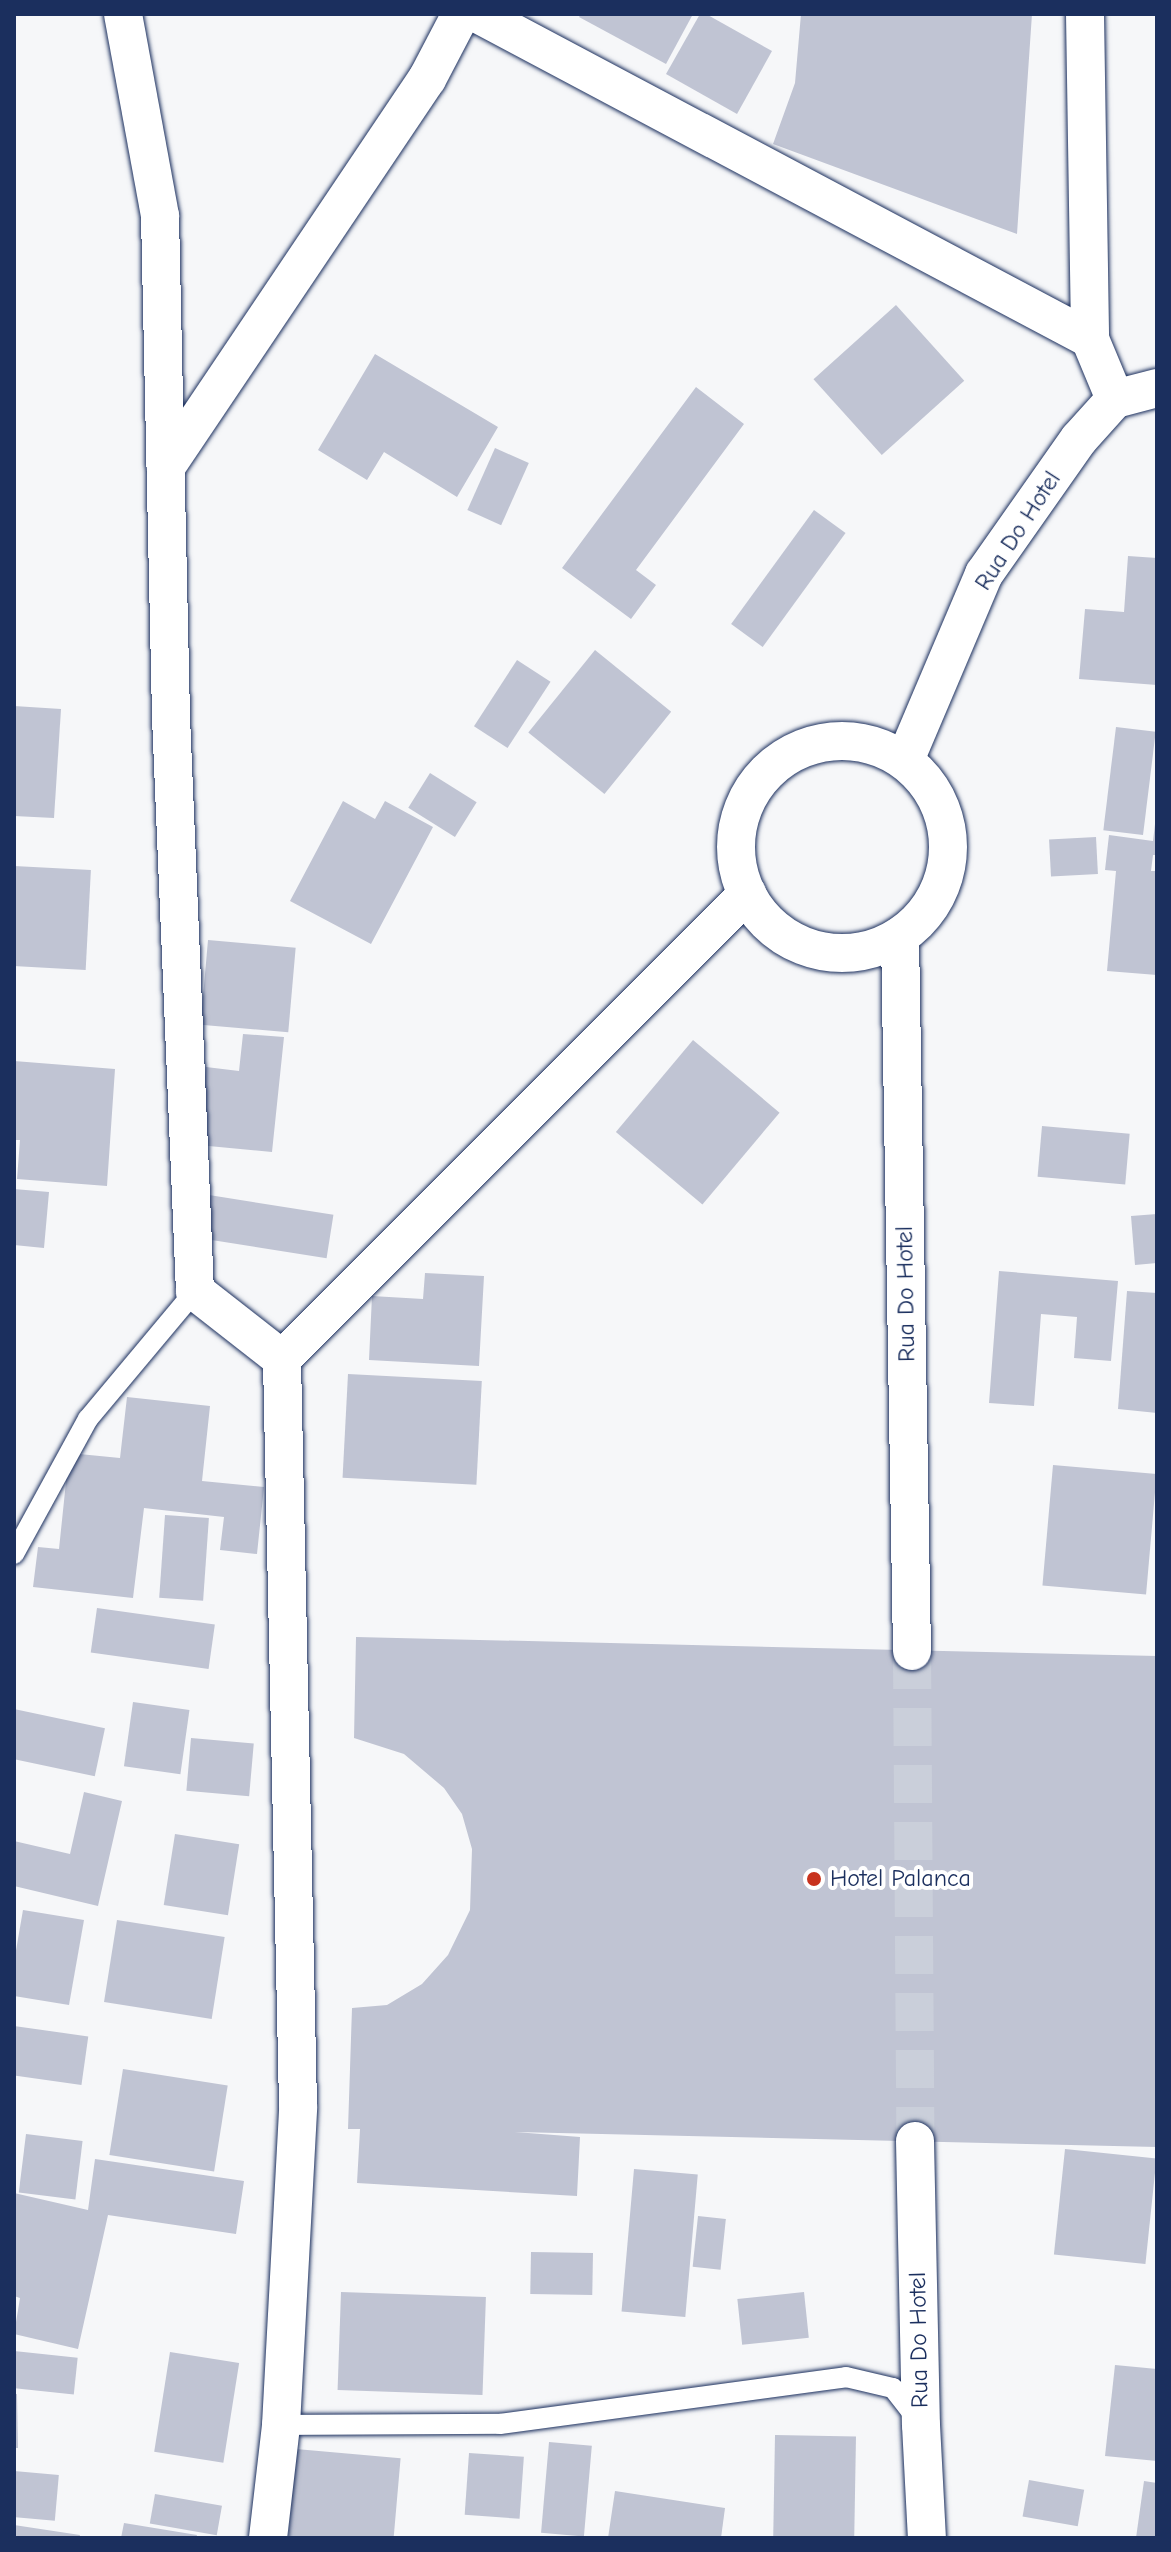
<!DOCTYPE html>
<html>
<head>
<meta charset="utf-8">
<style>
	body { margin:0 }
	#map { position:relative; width:1171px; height:2552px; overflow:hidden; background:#f6f7f9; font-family:"Comic Neue",sans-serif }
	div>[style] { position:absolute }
	.building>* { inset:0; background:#c0c4d3; transform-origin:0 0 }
	.street-tunnel>* { height:38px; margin-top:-19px; transform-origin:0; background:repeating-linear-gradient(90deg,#cacfda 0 38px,transparent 0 57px) }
	.roads { filter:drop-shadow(0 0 2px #1b2f5e) drop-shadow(0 0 2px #1b2f5e) }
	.lane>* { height:20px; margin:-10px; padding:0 10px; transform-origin:10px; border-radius:10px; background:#fff }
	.street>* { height:38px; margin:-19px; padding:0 19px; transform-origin:19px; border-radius:19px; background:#fff }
	.street>.ring { margin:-19px; padding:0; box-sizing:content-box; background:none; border:38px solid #fff; border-radius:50% }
	.dots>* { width:22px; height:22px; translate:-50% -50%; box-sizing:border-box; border:4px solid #fff; border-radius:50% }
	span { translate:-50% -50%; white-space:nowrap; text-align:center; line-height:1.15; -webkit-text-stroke:8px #fff; paint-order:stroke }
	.street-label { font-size:24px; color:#1b2f5e }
	.poi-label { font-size:24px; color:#1b2f5e }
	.left { translate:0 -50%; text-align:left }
	.frame { position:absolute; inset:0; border:16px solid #1b2f5e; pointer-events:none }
</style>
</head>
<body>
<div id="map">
	<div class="building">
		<div style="clip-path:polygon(581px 14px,693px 14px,666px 64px,579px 17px)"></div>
		<div style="clip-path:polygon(700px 14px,706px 14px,772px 51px,737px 114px,666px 74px)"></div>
		<div style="clip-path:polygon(801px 14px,1032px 14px,1017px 234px,773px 144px,795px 83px)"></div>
		<div style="left:896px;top:305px;width:102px;height:111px;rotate:48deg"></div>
		<div style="clip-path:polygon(375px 354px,498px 427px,457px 497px,384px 452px,367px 480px,318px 450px)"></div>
		<div style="clip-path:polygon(696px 387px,744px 424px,636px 570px,656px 585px,631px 619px,562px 568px)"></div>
		<div style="left:495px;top:448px;width:37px;height:68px;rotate:24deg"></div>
		<div style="left:814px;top:510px;width:39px;height:141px;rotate:36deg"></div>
		<div style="clip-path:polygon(1128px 556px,1157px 558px,1157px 685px,1079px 679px,1085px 609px,1124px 612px)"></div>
		<div style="left:595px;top:650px;width:98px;height:106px;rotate:39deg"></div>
		<div style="left:517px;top:660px;width:40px;height:79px;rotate:33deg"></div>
		<div style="clip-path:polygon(14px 706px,61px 709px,54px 818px,14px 816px)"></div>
		<div style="left:1116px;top:727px;width:40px;height:104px;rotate:7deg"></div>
		<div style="left:430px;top:773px;width:55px;height:41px;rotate:32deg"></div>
		<div style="clip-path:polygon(343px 801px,375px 819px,385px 801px,433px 827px,371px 944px,290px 901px)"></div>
		<div style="clip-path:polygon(1155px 824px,1157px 855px,1153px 855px,1151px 871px,1157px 871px,1157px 975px,1107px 971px,1116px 871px,1105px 870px,1109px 835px,1153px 841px)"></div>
		<div style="left:1096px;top:837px;width:37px;height:47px;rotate:87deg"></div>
		<div style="left:14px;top:866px;width:77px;height:100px;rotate:3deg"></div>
		<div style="left:208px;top:940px;width:88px;height:85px;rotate:5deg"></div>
		<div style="clip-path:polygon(243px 1034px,284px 1037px,272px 1152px,198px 1145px,206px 1067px,239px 1071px)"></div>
		<div style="left:693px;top:1040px;width:113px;height:120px;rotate:40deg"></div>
		<div style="clip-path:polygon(14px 1061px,115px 1069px,107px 1186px,17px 1179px,20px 1140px,14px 1140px)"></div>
		<div style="left:1042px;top:1126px;width:88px;height:51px;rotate:5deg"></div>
		<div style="clip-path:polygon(14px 1189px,49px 1192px,44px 1248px,14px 1245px)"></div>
		<div style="left:209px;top:1195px;width:126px;height:44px;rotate:9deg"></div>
		<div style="clip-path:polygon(1157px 1214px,1157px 1263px,1135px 1265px,1131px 1216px)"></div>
		<div style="clip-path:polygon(999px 1271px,1118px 1281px,1111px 1361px,1074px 1358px,1077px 1317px,1041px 1314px,1034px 1406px,989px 1403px)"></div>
		<div style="clip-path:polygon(425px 1273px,484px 1276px,479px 1366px,369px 1360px,372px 1296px,423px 1299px)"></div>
		<div style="clip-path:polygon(1127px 1291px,1157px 1293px,1157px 1413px,1118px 1409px)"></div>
		<div style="left:348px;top:1374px;width:134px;height:104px;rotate:3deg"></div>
		<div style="clip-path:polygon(127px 1397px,210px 1406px,202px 1481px,264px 1487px,257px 1554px,220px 1550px,224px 1517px,144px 1508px,133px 1598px,33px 1587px,38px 1547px,59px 1549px,69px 1453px,120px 1458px)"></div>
		<div style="left:1053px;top:1465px;width:104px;height:121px;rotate:5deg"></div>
		<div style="left:165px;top:1515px;width:44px;height:83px;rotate:4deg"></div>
		<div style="left:97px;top:1608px;width:119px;height:45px;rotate:8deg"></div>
		<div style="clip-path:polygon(356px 1637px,1157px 1656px,1157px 2147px,515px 2132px,580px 2137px,577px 2196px,357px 2183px,360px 2129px,348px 2129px,352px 2008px,387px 2005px,422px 1984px,448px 1955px,470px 1910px,472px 1849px,462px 1814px,444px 1788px,404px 1754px,354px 1738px)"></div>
		<div style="left:133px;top:1702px;width:57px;height:65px;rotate:8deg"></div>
		<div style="left:14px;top:1709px;width:93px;height:49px;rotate:12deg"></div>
		<div style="left:191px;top:1738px;width:63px;height:53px;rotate:5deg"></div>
		<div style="clip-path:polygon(84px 1792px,122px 1801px,98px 1906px,14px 1886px,14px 1841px,70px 1854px)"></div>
		<div style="left:175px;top:1834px;width:65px;height:72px;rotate:9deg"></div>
		<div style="clip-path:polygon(23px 1910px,84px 1920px,69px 2005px,14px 1996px,14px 1962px)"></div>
		<div style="left:117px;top:1920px;width:109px;height:83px;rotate:9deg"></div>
		<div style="left:14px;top:2026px;width:75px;height:49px;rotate:8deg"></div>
		<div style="left:123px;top:2069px;width:106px;height:87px;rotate:9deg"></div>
		<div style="left:26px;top:2134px;width:57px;height:59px;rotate:7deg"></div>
		<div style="left:1065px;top:2149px;width:92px;height:106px;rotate:6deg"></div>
		<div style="clip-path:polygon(95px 2159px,244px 2181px,236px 2234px,108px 2215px,78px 2349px,14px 2334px,20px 2298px,14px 2296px,14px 2193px,88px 2210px)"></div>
		<div style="left:634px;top:2169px;width:64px;height:143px;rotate:5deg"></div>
		<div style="left:698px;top:2216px;width:28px;height:51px;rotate:6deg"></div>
		<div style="left:531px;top:2252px;width:62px;height:42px;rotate:1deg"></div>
		<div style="left:341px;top:2292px;width:145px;height:98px;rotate:2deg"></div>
		<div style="left:804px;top:2292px;width:46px;height:67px;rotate:84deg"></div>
		<div style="left:14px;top:2351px;width:64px;height:37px;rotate:6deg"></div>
		<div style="left:170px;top:2352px;width:70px;height:101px;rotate:9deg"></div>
		<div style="clip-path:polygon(1115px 2365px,1157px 2369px,1157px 2461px,1105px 2456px)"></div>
		<div style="clip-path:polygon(14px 2394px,17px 2394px,18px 2448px,14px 2448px)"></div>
		<div style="left:775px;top:2435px;width:81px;height:101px;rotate:1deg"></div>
		<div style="left:549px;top:2442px;width:43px;height:91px;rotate:5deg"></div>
		<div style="left:296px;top:2449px;width:105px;height:89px;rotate:5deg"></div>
		<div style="left:469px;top:2453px;width:55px;height:62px;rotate:4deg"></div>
		<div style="left:14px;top:2471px;width:45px;height:46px;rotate:5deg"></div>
		<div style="left:1029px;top:2480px;width:56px;height:37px;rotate:10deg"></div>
		<div style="clip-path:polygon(1144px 2481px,1157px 2483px,1157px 2538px,1136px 2538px)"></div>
		<div style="clip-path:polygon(615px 2491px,725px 2508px,721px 2538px,608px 2538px)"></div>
		<div style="left:155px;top:2494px;width:68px;height:30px;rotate:10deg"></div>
		<div style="clip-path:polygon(124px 2523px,197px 2535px,196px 2538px,121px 2538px)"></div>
		<div style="clip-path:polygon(14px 2525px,80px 2535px,79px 2538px,14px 2538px)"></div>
	</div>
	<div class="street-tunnel">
		<div style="left:912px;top:1651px;width:490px;rotate:89.6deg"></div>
	</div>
	<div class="roads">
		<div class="lane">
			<div style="left:14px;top:1554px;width:154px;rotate:-61.3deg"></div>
			<div style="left:88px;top:1419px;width:167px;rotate:-50.1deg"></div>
			<div style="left:281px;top:2425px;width:219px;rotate:-0.3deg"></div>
			<div style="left:500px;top:2424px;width:349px;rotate:-7.7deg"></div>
			<div style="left:846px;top:2377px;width:48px;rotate:13.2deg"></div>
			<div style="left:893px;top:2388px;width:39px;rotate:52deg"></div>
		</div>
		<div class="street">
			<div style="left:123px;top:14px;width:205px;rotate:79.6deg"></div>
			<div style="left:160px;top:216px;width:501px;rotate:88.74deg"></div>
			<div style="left:171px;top:717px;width:575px;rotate:87.61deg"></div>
			<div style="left:195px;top:1291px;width:110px;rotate:38deg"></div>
			<div style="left:478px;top:14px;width:693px;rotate:27.97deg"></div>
			<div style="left:1085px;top:14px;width:325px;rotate:89.1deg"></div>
			<div style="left:1090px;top:339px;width:65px;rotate:67.4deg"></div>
			<div style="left:166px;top:467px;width:468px;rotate:-56.1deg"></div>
			<div style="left:427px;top:79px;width:73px;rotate:-62.4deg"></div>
			<div class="ring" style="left:736px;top:741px;width:174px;height:174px"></div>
			<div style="left:905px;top:760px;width:202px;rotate:-67deg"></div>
			<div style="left:984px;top:574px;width:165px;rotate:-54.9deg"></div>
			<div style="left:1079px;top:439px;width:54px;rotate:-48deg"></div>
			<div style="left:1115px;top:399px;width:43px;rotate:-14.7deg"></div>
			<div style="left:900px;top:936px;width:715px;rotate:89.04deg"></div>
			<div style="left:915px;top:2141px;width:284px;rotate:88.8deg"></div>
			<div style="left:921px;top:2425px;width:113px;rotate:87deg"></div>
			<div style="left:268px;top:2538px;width:114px;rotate:-83.4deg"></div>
			<div style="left:281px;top:2425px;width:319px;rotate:-86.9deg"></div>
			<div style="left:298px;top:2106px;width:747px;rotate:-91.23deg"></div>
			<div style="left:282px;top:1359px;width:658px;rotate:-45deg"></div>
		</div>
	</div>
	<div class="dots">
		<div style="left:814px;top:1879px;background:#c8321e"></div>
	</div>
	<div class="street-label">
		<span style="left:1018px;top:531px;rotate:-57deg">Rua Do Hotel</span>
		<span style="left:906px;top:1294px;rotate:-91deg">Rua Do Hotel</span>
		<span style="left:919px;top:2340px;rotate:-91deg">Rua Do Hotel</span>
	</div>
	<div class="poi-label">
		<span class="left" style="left:830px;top:1879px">Hotel Palanca</span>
	</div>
	<div class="frame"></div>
</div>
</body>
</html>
